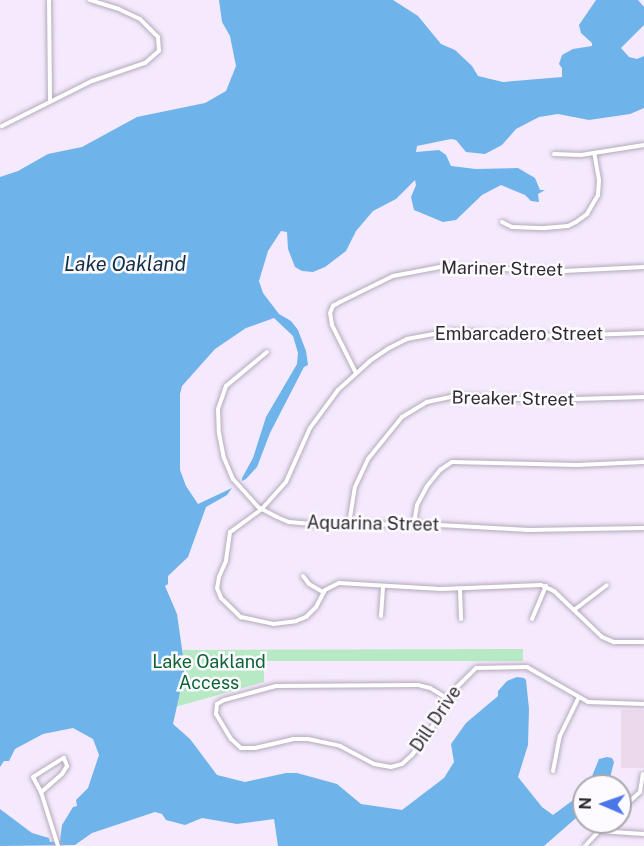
<!DOCTYPE html>
<html>
<head>
<meta charset="utf-8">
<style>
	body { margin:0 }
	#map { position:relative; width:644px; height:846px; overflow:hidden; background:#f5eafd; font-family:"Public Sans",sans-serif }
	div>[style] { position:absolute }
	.education>* { inset:0; background:#ecdaec; transform-origin:0 0 }
	.green>* { inset:0; background:#b7e9c4 }
	.water>* { inset:0; background:#6fb3eb }
	.roads { filter:drop-shadow(0 0 2px #b3a9ba) drop-shadow(0 0 2px #b3a9ba) }
	.minor>* { height:4px; margin:-2px; padding:0 2px; transform-origin:2px; border-radius:2px; background:#fff }
	span { translate:-50% -50%; white-space:nowrap; text-align:center; line-height:1.15; -webkit-text-stroke:5px #fdfbff; paint-order:stroke }
	.street-label { font-size:18px; color:#2e2a31 }
	.park-label { font-size:18px; color:#0d6434 }
	.water-label { font-size:20px; color:#133047; font-style:italic }
	.north { position:absolute; left:572px; top:774px; width:60px; height:60px; box-sizing:border-box; background:#fdfbff; border:2px solid #aaa7ad; border-radius:50%; rotate:272deg; font-size:16px; font-weight:700; line-height:24px; text-align:center; color:#2e2a31 }
	.north::after { content:''; display:block; margin:auto; width:21px; height:27px; background:#4976e9; clip-path:polygon(50% 0,100% 100%,50% 72%,0 100%) }
</style>
</head>
<body>
<div id="map">
	<div class="education">
		<div style="left:621px;top:710px;width:23px;height:58px"></div>
	</div>
	<div class="green">
		<div style="clip-path:polygon(523px 649px,523px 661px,264px 661px,264px 682px,175px 707px,182px 688px,183px 650px)"></div>
	</div>
	<div class="water">
		<div style="clip-path:polygon(219px 0,393px 0,418px 16px,441px 44px,455px 50px,472px 66px,478px 76px,503px 82px,562px 77px,562px 68px,559px 64px,562px 55px,573px 49px,592px 46px,592px 43px,581px 33px,579px 25px,596px 0,638px 0,644px 7px,644px 25px,621px 48px,629px 57px,637px 59px,644px 56px,644px 108px,630px 114px,589px 120px,558px 114px,539px 117px,516px 129px,502px 145px,485px 154px,466px 152px,456px 140px,451px 139px,417px 146px,416px 152px,439px 150px,446px 155px,451px 166px,476px 169px,518px 168px,535px 178px,540px 190px,545px 190px,538px 194px,539px 202px,531px 201px,525px 195px,501px 185px,482px 195px,456px 220px,443px 222px,414px 210px,411px 197px,416px 185px,415px 180px,396px 199px,373px 211px,356px 231px,346px 251px,325px 267px,313px 272px,302px 271px,295px 267px,288px 249px,287px 232px,281px 231px,268px 251px,259px 281px,263px 293px,279px 314px,291px 321px,298px 330px,306px 351px,308px 365px,304px 367px,270px 433px,257px 467px,246px 479px,242px 481px,242px 478px,253px 458px,266px 417px,297px 364px,298px 353px,293px 336px,274px 318px,246px 328px,215px 349px,182px 386px,180px 394px,180px 470px,186px 486px,198px 504px,232px 488px,227px 495px,206px 507px,188px 557px,168px 576px,168px 584px,165px 586px,177px 614px,185px 670px,173px 724px,190px 739px,217px 775px,245px 782px,286px 773px,297px 773px,337px 784px,361px 804px,402px 810px,444px 778px,454px 762px,451px 744px,466px 723px,498px 696px,498px 691px,507px 681px,517px 677px,524px 678px,526px 680px,529px 709px,528px 745px,518px 777px,542px 807px,553px 815px,584px 792px,584px 811px,544px 846px,278px 846px,274px 819px,237px 824px,202px 818px,185px 825px,166px 820px,162px 814px,155px 812px,92px 833px,75px 845px,0 846px,0 809px,32px 833px,49px 838px,50px 842px,60px 841px,62px 825px,73px 807px,77px 806px,76px 800px,88px 788px,99px 755px,93px 739px,73px 728px,43px 734px,15px 749px,9px 761px,4px 761px,0 767px,0 177px,18px 171px,48px 154px,82px 147px,137px 117px,205px 103px,226px 91px,236px 66px,230px 36px,222px 22px)"></div>
		<div style="clip-path:polygon(607px 757px,612px 758px,614px 762px,609px 782px,606px 786px,588px 786px,599px 759px)"></div>
	</div>
	<div class="roads">
		<div class="minor">
			<div style="left:49px;top:0;width:100px;rotate:89.4deg"></div>
			<div style="left:2px;top:126px;width:101px;rotate:-26.6deg"></div>
			<div style="left:92px;top:81px;width:56px;rotate:-18.8deg"></div>
			<div style="left:145px;top:63px;width:18px;rotate:-41deg"></div>
			<div style="left:159px;top:51px;width:14px;rotate:-94deg"></div>
			<div style="left:158px;top:37px;width:25px;rotate:-135deg"></div>
			<div style="left:140px;top:19px;width:23px;rotate:-155deg"></div>
			<div style="left:119px;top:9px;width:31px;rotate:-163deg"></div>
			<div style="left:554px;top:154px;width:27px;rotate:2deg"></div>
			<div style="left:581px;top:155px;width:64px;rotate:-9deg"></div>
			<div style="left:502px;top:222px;width:11px;rotate:27deg"></div>
			<div style="left:512px;top:227px;width:33px;rotate:2deg"></div>
			<div style="left:545px;top:228px;width:23px;rotate:-5deg"></div>
			<div style="left:568px;top:226px;width:9px;rotate:-27deg"></div>
			<div style="left:576px;top:222px;width:14px;rotate:-36deg"></div>
			<div style="left:587px;top:214px;width:22px;rotate:-60deg"></div>
			<div style="left:598px;top:195px;width:15px;rotate:-86deg"></div>
			<div style="left:599px;top:180px;width:27px;rotate:-100deg"></div>
			<div style="left:644px;top:333px;width:86px;rotate:178deg"></div>
			<div style="left:558px;top:336px;width:108px;rotate:-177.3deg"></div>
			<div style="left:450px;top:331px;width:44px;rotate:169.5deg"></div>
			<div style="left:407px;top:339px;width:20px;rotate:153deg"></div>
			<div style="left:389px;top:348px;width:23px;rotate:146deg"></div>
			<div style="left:370px;top:361px;width:43px;rotate:137.8deg"></div>
			<div style="left:338px;top:390px;width:47px;rotate:126.4deg"></div>
			<div style="left:310px;top:428px;width:59px;rotate:114deg"></div>
			<div style="left:286px;top:482px;width:36px;rotate:132deg"></div>
			<div style="left:262px;top:509px;width:39px;rotate:144deg"></div>
			<div style="left:230px;top:532px;width:29px;rotate:98deg"></div>
			<div style="left:226px;top:561px;width:17px;rotate:114deg"></div>
			<div style="left:219px;top:577px;width:11px;rotate:100deg"></div>
			<div style="left:217px;top:588px;width:11px;rotate:68deg"></div>
			<div style="left:221px;top:598px;width:28px;rotate:44deg"></div>
			<div style="left:241px;top:617px;width:33px;rotate:12deg"></div>
			<div style="left:273px;top:624px;width:23px;rotate:-7deg"></div>
			<div style="left:296px;top:621px;width:11px;rotate:-22deg"></div>
			<div style="left:306px;top:617px;width:14px;rotate:-45deg"></div>
			<div style="left:316px;top:607px;width:19px;rotate:-62deg"></div>
			<div style="left:325px;top:590px;width:16px;rotate:-27deg"></div>
			<div style="left:339px;top:583px;width:102px;rotate:3.4deg"></div>
			<div style="left:441px;top:589px;width:100px;rotate:-2.3deg"></div>
			<div style="left:541px;top:585px;width:14px;rotate:25deg"></div>
			<div style="left:554px;top:591px;width:66px;rotate:43.8deg"></div>
			<div style="left:602px;top:637px;width:13px;rotate:23deg"></div>
			<div style="left:614px;top:642px;width:30px"></div>
			<div style="left:267px;top:352px;width:53px;rotate:140.3deg"></div>
			<div style="left:226px;top:386px;width:24px;rotate:109deg"></div>
			<div style="left:218px;top:409px;width:24px;rotate:88deg"></div>
			<div style="left:219px;top:433px;width:25px;rotate:79deg"></div>
			<div style="left:224px;top:458px;width:23px;rotate:67deg"></div>
			<div style="left:233px;top:479px;width:38px;rotate:48deg"></div>
			<div style="left:258px;top:507px;width:21px;rotate:28deg"></div>
			<div style="left:277px;top:517px;width:13px;rotate:23deg"></div>
			<div style="left:289px;top:522px;width:37px;rotate:5deg"></div>
			<div style="left:326px;top:525px;width:95px;rotate:-0.6deg"></div>
			<div style="left:421px;top:524px;width:108px;rotate:3.2deg"></div>
			<div style="left:529px;top:530px;width:115px;rotate:-1deg"></div>
			<div style="left:356px;top:373px;width:54px;rotate:-116.6deg"></div>
			<div style="left:332px;top:325px;width:12px;rotate:-99deg"></div>
			<div style="left:330px;top:313px;width:8px;rotate:-67deg"></div>
			<div style="left:333px;top:306px;width:8px;rotate:-30deg"></div>
			<div style="left:340px;top:302px;width:59px;rotate:-26.1deg"></div>
			<div style="left:393px;top:276px;width:48px;rotate:-10.8deg"></div>
			<div style="left:440px;top:267px;width:124px;rotate:1.8deg"></div>
			<div style="left:564px;top:271px;width:80px;rotate:-2.9deg"></div>
			<div style="left:349px;top:524px;width:37px;rotate:-81deg"></div>
			<div style="left:355px;top:487px;width:31px;rotate:-65deg"></div>
			<div style="left:368px;top:459px;width:54px;rotate:-51deg"></div>
			<div style="left:402px;top:417px;width:29px;rotate:-31deg"></div>
			<div style="left:427px;top:402px;width:30px;rotate:-12deg"></div>
			<div style="left:456px;top:396px;width:86px;rotate:2.7deg"></div>
			<div style="left:542px;top:400px;width:102px;rotate:-1.7deg"></div>
			<div style="left:414px;top:524px;width:19px;rotate:-81deg"></div>
			<div style="left:417px;top:505px;width:21px;rotate:-62deg"></div>
			<div style="left:427px;top:486px;width:21px;rotate:-51deg"></div>
			<div style="left:440px;top:470px;width:14px;rotate:-34deg"></div>
			<div style="left:452px;top:462px;width:125px;rotate:1.4deg"></div>
			<div style="left:577px;top:465px;width:67px;rotate:-2.6deg"></div>
			<div style="left:303px;top:576px;width:10px;rotate:53deg"></div>
			<div style="left:309px;top:584px;width:16px;rotate:30deg"></div>
			<div style="left:460px;top:589px;width:30px;rotate:88deg"></div>
			<div style="left:574px;top:610px;width:41px;rotate:-37.1deg"></div>
			<div style="left:381px;top:616px;width:30px;rotate:-86deg"></div>
			<div style="left:532px;top:619px;width:36px;rotate:-67deg"></div>
			<div style="left:450px;top:700px;width:23px;rotate:-149deg"></div>
			<div style="left:430px;top:688px;width:12px;rotate:-166deg"></div>
			<div style="left:418px;top:685px;width:142px;rotate:179.6deg"></div>
			<div style="left:276px;top:686px;width:54px;rotate:164.9deg"></div>
			<div style="left:224px;top:700px;width:8px;rotate:150deg"></div>
			<div style="left:217px;top:704px;width:10px;rotate:96deg"></div>
			<div style="left:216px;top:714px;width:29px;rotate:59deg"></div>
			<div style="left:231px;top:739px;width:13px;rotate:42deg"></div>
			<div style="left:241px;top:748px;width:14px"></div>
			<div style="left:255px;top:748px;width:39px;rotate:-13deg"></div>
			<div style="left:293px;top:739px;width:15px"></div>
			<div style="left:308px;top:739px;width:33px;rotate:12deg"></div>
			<div style="left:340px;top:746px;width:38px;rotate:28deg"></div>
			<div style="left:374px;top:764px;width:17px;rotate:10deg"></div>
			<div style="left:391px;top:767px;width:11px;rotate:-15deg"></div>
			<div style="left:402px;top:764px;width:13px;rotate:-42deg"></div>
			<div style="left:412px;top:755px;width:31px;rotate:-54deg"></div>
			<div style="left:430px;top:730px;width:36px;rotate:-56deg"></div>
			<div style="left:450px;top:700px;width:16px;rotate:-60deg"></div>
			<div style="left:458px;top:686px;width:25px;rotate:-45deg"></div>
			<div style="left:476px;top:668px;width:51px;rotate:-1.1deg"></div>
			<div style="left:527px;top:667px;width:70px;rotate:29.8deg"></div>
			<div style="left:588px;top:702px;width:56px;rotate:2deg"></div>
			<div style="left:64px;top:758px;width:9px;rotate:69deg"></div>
			<div style="left:67px;top:766px;width:9px;rotate:122deg"></div>
			<div style="left:62px;top:774px;width:28px;rotate:139deg"></div>
			<div style="left:41px;top:792px;width:17px;rotate:-118deg"></div>
			<div style="left:33px;top:777px;width:36px;rotate:-32deg"></div>
			<div style="left:553px;top:771px;width:36px;rotate:-79deg"></div>
			<div style="left:560px;top:736px;width:41px;rotate:-64.1deg"></div>
			<div style="left:41px;top:792px;width:57px;rotate:72.5deg"></div>
			<div style="left:620px;top:810px;width:27px;rotate:-42deg"></div>
			<div style="left:640px;top:792px;width:18px;rotate:-81deg"></div>
			<div style="left:599px;top:831px;width:45px;rotate:3.8deg"></div>
			<div style="left:585px;top:846px;width:33px;rotate:-47deg"></div>
		</div>
	</div>
	<div class="street-label">
		<span style="left:502px;top:269px;rotate:1deg">Mariner Street</span>
		<span style="left:519px;top:334px">Embarcadero Street</span>
		<span style="left:513px;top:399px;rotate:1deg">Breaker Street</span>
		<span style="left:373px;top:524px;rotate:1deg">Aquarina Street</span>
		<span style="left:436px;top:719px;rotate:-56deg">Dill Drive</span>
	</div>
	<div class="park-label">
		<span style="left:209px;top:673px">Lake Oakland<br>Access</span>
	</div>
	<div class="water-label">
		<span style="left:125px;top:264px">Lake Oakland</span>
	</div>
	<div class="north">N</div>
</div>
</body>
</html>
